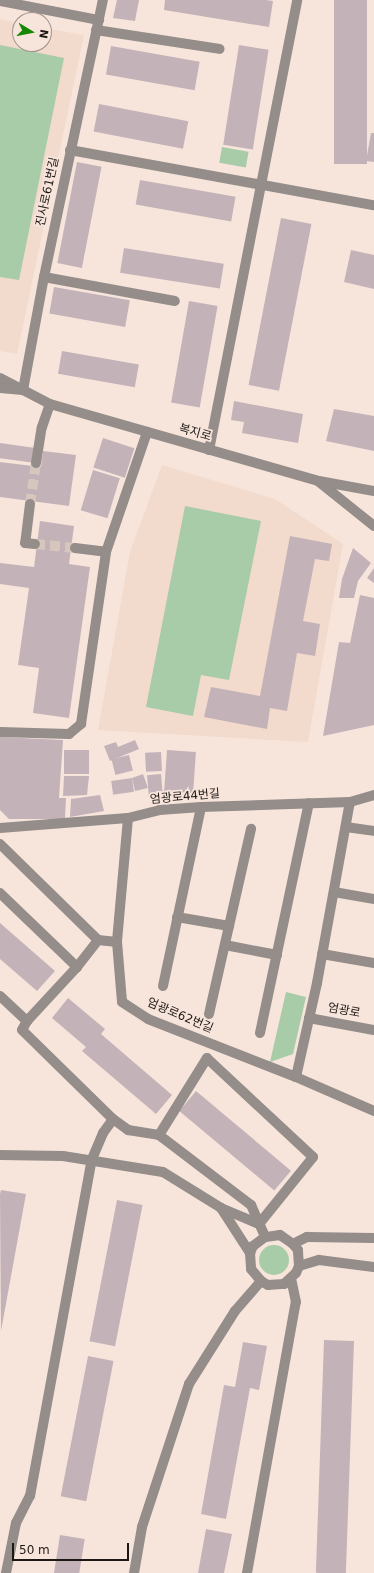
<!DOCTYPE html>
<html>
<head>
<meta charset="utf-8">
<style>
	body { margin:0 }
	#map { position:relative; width:374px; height:1573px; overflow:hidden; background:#f7e5dc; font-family:"DejaVu Sans","Noto Sans KR",sans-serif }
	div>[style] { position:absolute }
	.built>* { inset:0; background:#f2dacc }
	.green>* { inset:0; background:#a8cba8; transform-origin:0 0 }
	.round { border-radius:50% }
	.building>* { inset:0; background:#c4b2b9; transform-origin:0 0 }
	.minor-tunnel>* { height:10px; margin-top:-5px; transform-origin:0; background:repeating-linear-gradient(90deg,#d6c6be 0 10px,transparent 0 15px) }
	.minor>* { height:10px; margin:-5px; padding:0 5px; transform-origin:5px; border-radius:5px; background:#948d89 }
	span { translate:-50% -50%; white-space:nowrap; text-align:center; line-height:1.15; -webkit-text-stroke:3.5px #f7e5dc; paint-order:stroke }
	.street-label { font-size:12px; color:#1e1815 }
	.north { position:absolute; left:12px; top:12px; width:40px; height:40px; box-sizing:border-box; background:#f7e5dc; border:1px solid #a0938c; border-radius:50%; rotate:100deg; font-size:11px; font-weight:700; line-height:16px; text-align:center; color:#1e1815 }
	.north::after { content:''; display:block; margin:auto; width:14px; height:18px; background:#148600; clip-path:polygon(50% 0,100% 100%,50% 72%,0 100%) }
	.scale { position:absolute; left:12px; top:1543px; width:117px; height:18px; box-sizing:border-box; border:2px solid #1e1815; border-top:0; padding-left:5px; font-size:12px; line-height:14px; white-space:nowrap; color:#1e1815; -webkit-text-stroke:3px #f7e5dc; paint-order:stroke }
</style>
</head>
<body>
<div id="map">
	<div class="built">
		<div style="clip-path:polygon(0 19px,20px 23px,20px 44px,44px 44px,44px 28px,84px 35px,17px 354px,0 351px)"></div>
		<div style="clip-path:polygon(162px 465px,275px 499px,343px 544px,308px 742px,98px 730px,130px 552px)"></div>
	</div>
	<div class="green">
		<div style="clip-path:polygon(0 45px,64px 58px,19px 280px,0 277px)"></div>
		<div style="left:222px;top:147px;width:27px;height:16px;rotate:10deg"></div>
		<div style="clip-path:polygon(185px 506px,261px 521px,229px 680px,201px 675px,193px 716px,146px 707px)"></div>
		<div style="clip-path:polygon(286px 992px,306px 997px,293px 1054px,270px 1062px)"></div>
		<div class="round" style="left:259px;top:1245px;width:30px;height:30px"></div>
	</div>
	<div class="building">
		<div style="clip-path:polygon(117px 0,139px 0,135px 21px,113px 18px)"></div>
		<div style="clip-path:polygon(165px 0,266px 0,273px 1px,269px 27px,164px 10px)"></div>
		<div style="left:334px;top:0;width:33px;height:164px"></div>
		<div style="left:239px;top:45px;width:30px;height:101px;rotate:9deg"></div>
		<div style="left:111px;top:46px;width:90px;height:29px;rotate:10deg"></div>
		<div style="left:99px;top:104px;width:91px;height:28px;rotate:11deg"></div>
		<div style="clip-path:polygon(371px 133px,374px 133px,374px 162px,366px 161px)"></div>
		<div style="left:77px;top:162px;width:25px;height:103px;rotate:11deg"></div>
		<div style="left:140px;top:180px;width:97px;height:25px;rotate:10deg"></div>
		<div style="left:281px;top:218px;width:31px;height:170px;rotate:11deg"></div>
		<div style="left:124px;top:248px;width:101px;height:25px;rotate:9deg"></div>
		<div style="clip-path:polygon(351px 250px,374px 255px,374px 289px,344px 282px)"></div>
		<div style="left:54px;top:287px;width:77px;height:27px;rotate:10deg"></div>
		<div style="left:189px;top:301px;width:29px;height:103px;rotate:10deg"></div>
		<div style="left:62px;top:351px;width:78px;height:23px;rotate:10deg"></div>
		<div style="clip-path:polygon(234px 401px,303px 414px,298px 443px,242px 433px,244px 422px,231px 420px)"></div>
		<div style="clip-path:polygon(334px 409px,374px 416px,374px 451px,326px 441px)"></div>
		<div style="left:103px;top:438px;width:33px;height:31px;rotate:18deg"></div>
		<div style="left:0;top:443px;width:36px;height:15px;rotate:8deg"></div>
		<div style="clip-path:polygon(43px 451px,76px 455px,69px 506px,0 497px,0 462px,41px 467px)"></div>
		<div style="left:93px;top:470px;width:28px;height:42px;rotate:17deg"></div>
		<div style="clip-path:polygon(40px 521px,74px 526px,69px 564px,90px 567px,69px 718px,33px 713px,39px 668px,18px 665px,29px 588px,0 584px,0 563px,34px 567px)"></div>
		<div style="clip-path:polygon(290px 536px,332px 544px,329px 561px,315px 559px,303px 621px,320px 624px,315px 656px,297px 653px,287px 711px,270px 708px,267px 729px,204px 717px,211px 687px,260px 696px)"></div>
		<div style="clip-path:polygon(353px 548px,371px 563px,358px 581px,354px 598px,339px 598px,342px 579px)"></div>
		<div style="clip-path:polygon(374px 568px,374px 583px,367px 578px)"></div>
		<div style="clip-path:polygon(360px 595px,374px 598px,374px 725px,323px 736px,339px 642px,350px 643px)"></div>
		<div style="clip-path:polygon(0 737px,63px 740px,59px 798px,66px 798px,65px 819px,9px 819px,0 810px)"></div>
		<div style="clip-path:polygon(135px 740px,139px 749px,110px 761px,104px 746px,116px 742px,118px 747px)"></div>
		<div style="left:64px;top:750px;width:25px;height:24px"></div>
		<div style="left:167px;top:750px;width:29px;height:41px;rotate:4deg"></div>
		<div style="left:161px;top:752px;width:19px;height:16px;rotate:87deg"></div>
		<div style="left:129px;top:755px;width:16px;height:18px;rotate:76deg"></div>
		<div style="clip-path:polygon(143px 774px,148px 788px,135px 791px,132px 778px)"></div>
		<div style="left:161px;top:774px;width:21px;height:14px;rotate:85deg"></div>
		<div style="clip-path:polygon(64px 776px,89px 776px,87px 795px,63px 796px)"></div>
		<div style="left:132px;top:778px;width:14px;height:21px;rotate:82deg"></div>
		<div style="clip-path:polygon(100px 795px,104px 811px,70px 817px,71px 799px)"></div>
		<div style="clip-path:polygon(0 923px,55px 971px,37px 991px,0 959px)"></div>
		<div style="clip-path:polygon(68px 998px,105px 1029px,101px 1034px,172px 1095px,156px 1114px,82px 1051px,86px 1047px,52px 1018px)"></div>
		<div style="left:196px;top:1091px;width:124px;height:26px;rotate:40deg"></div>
		<div style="clip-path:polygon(1px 1190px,26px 1194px,1px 1331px,0 1194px)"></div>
		<div style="left:117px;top:1200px;width:26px;height:144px;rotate:11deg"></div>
		<div style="left:324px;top:1340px;width:30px;height:233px;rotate:2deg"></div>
		<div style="clip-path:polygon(243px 1342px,267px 1346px,259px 1390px,250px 1388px,226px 1519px,201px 1514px,224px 1385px,235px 1387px)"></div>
		<div style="left:88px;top:1356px;width:26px;height:143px;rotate:11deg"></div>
		<div style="clip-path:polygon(206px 1529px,232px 1534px,224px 1573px,198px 1573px)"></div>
		<div style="left:60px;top:1535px;width:25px;height:39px;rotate:9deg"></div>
	</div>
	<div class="minor-tunnel">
		<div style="left:30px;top:504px;width:41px;rotate:-81.7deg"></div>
		<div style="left:35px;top:544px;width:40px;rotate:5.7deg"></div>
	</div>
	<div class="minor">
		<div style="left:0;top:1px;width:101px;rotate:10.9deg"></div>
		<div style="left:96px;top:30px;width:125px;rotate:8.7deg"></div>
		<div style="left:70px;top:150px;width:309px;rotate:10.3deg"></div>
		<div style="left:44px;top:277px;width:133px;rotate:10.4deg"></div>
		<div style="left:0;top:378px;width:56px;rotate:27.5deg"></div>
		<div style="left:50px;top:404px;width:279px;rotate:16deg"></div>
		<div style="left:318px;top:481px;width:72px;rotate:38.8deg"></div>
		<div style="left:0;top:388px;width:23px;rotate:5deg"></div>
		<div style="left:23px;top:390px;width:115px;rotate:-79.5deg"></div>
		<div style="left:44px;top:277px;width:283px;rotate:-78deg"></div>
		<div style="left:209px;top:450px;width:459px;rotate:-78.9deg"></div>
		<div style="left:36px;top:463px;width:36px;rotate:-81deg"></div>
		<div style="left:42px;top:427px;width:24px;rotate:-71deg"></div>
		<div style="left:319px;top:481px;width:56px;rotate:10.3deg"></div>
		<div style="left:30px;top:504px;width:39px;rotate:97deg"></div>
		<div style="left:25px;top:543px;width:10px;rotate:6deg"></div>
		<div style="left:75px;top:548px;width:31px;rotate:7deg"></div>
		<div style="left:106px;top:552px;width:127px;rotate:-71.1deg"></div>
		<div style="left:0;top:732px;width:69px;rotate:1.7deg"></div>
		<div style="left:69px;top:734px;width:16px;rotate:-40deg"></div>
		<div style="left:81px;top:724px;width:174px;rotate:-81.7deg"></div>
		<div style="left:128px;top:818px;width:124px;rotate:95.1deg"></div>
		<div style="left:117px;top:942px;width:60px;rotate:85.2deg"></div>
		<div style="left:122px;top:1002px;width:31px;rotate:33deg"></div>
		<div style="left:148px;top:1019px;width:159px;rotate:21.4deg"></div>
		<div style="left:296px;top:1077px;width:85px;rotate:23.6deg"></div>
		<div style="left:346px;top:827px;width:28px;rotate:8deg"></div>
		<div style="left:0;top:828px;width:128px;rotate:-4.5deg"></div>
		<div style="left:128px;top:818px;width:32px;rotate:-14deg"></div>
		<div style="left:159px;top:810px;width:42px;rotate:-4.1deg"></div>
		<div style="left:201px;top:807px;width:149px;rotate:-1.9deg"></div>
		<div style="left:350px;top:802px;width:25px;rotate:-16deg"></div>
		<div style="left:0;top:844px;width:137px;rotate:44.4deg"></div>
		<div style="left:98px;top:940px;width:19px;rotate:6deg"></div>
		<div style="left:334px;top:892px;width:41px;rotate:9.9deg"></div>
		<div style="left:0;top:893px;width:107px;rotate:43.9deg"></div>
		<div style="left:177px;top:917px;width:53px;rotate:9.8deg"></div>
		<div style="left:225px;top:945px;width:53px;rotate:10.9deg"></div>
		<div style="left:322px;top:954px;width:53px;rotate:9.8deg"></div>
		<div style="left:163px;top:986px;width:183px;rotate:-78deg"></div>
		<div style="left:0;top:996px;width:37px;rotate:43deg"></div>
		<div style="left:27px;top:1021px;width:10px;rotate:119deg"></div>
		<div style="left:22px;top:1030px;width:127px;rotate:44.4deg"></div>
		<div style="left:113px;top:1119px;width:19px;rotate:36deg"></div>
		<div style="left:128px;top:1130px;width:31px;rotate:9deg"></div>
		<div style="left:159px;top:1135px;width:116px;rotate:37.3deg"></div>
		<div style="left:251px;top:1205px;width:35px;rotate:66deg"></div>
		<div style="left:209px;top:1014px;width:190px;rotate:-77.2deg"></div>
		<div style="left:309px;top:1018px;width:66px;rotate:10.5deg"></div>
		<div style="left:27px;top:1021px;width:74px;rotate:-47.2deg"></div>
		<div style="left:77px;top:967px;width:34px;rotate:-52deg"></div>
		<div style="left:260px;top:1033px;width:235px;rotate:-78deg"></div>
		<div style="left:296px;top:1077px;width:96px;rotate:-77.4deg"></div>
		<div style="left:317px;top:983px;width:184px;rotate:-79.7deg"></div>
		<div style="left:0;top:1155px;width:63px;rotate:0.9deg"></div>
		<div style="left:63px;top:1156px;width:101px;rotate:9.1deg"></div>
		<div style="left:163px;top:1172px;width:68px;rotate:31.8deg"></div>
		<div style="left:221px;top:1208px;width:41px;rotate:22.8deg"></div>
		<div style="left:259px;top:1224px;width:86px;rotate:-51.1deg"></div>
		<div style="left:313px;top:1157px;width:145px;rotate:-137deg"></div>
		<div style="left:207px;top:1058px;width:91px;rotate:121.9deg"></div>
		<div style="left:221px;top:1208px;width:54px;rotate:57.2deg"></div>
		<div style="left:250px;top:1253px;width:16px;rotate:86deg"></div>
		<div style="left:251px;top:1269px;width:16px;rotate:50deg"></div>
		<div style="left:261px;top:1281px;width:8px;rotate:30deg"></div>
		<div style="left:268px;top:1285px;width:16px;rotate:-4deg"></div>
		<div style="left:284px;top:1284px;width:16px;rotate:-43deg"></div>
		<div style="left:296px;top:1273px;width:8px;rotate:-67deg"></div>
		<div style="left:299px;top:1266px;width:16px;rotate:-94deg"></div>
		<div style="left:298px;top:1250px;width:8px;rotate:-130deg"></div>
		<div style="left:293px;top:1244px;width:16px;rotate:-145deg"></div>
		<div style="left:280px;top:1235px;width:15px;rotate:172deg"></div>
		<div style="left:265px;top:1237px;width:15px;rotate:143deg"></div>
		<div style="left:253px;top:1246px;width:8px;rotate:113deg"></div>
		<div style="left:293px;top:1244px;width:16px;rotate:-27deg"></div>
		<div style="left:307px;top:1237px;width:67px;rotate:0.9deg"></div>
		<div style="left:299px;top:1266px;width:21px;rotate:-17deg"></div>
		<div style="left:319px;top:1260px;width:55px;rotate:7.3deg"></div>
		<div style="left:6px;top:1573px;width:51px;rotate:-78.7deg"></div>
		<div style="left:16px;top:1523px;width:30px;rotate:-63deg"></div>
		<div style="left:30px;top:1496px;width:343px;rotate:-79.6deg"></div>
		<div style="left:92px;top:1159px;width:28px;rotate:-67deg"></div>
		<div style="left:103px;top:1133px;width:17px;rotate:-54deg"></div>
		<div style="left:134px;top:1573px;width:47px;rotate:-80.1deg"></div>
		<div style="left:142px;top:1527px;width:151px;rotate:-71.8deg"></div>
		<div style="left:189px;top:1384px;width:86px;rotate:-57.8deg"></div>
		<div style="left:235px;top:1311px;width:40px;rotate:-49deg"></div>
		<div style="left:247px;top:1573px;width:275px;rotate:-79.8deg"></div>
		<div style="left:296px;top:1302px;width:24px;rotate:-102deg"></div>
	</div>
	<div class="street-label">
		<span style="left:48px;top:192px;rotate:-78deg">진사로61번길</span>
		<span style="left:195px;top:433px;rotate:16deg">복지로</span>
		<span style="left:185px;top:797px;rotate:-5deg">엄광로44번길</span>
		<span style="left:344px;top:1011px;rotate:11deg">엄광로</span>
		<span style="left:180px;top:1016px;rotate:23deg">엄광로62번길</span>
	</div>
	<div class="north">N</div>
	<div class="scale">50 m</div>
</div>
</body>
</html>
